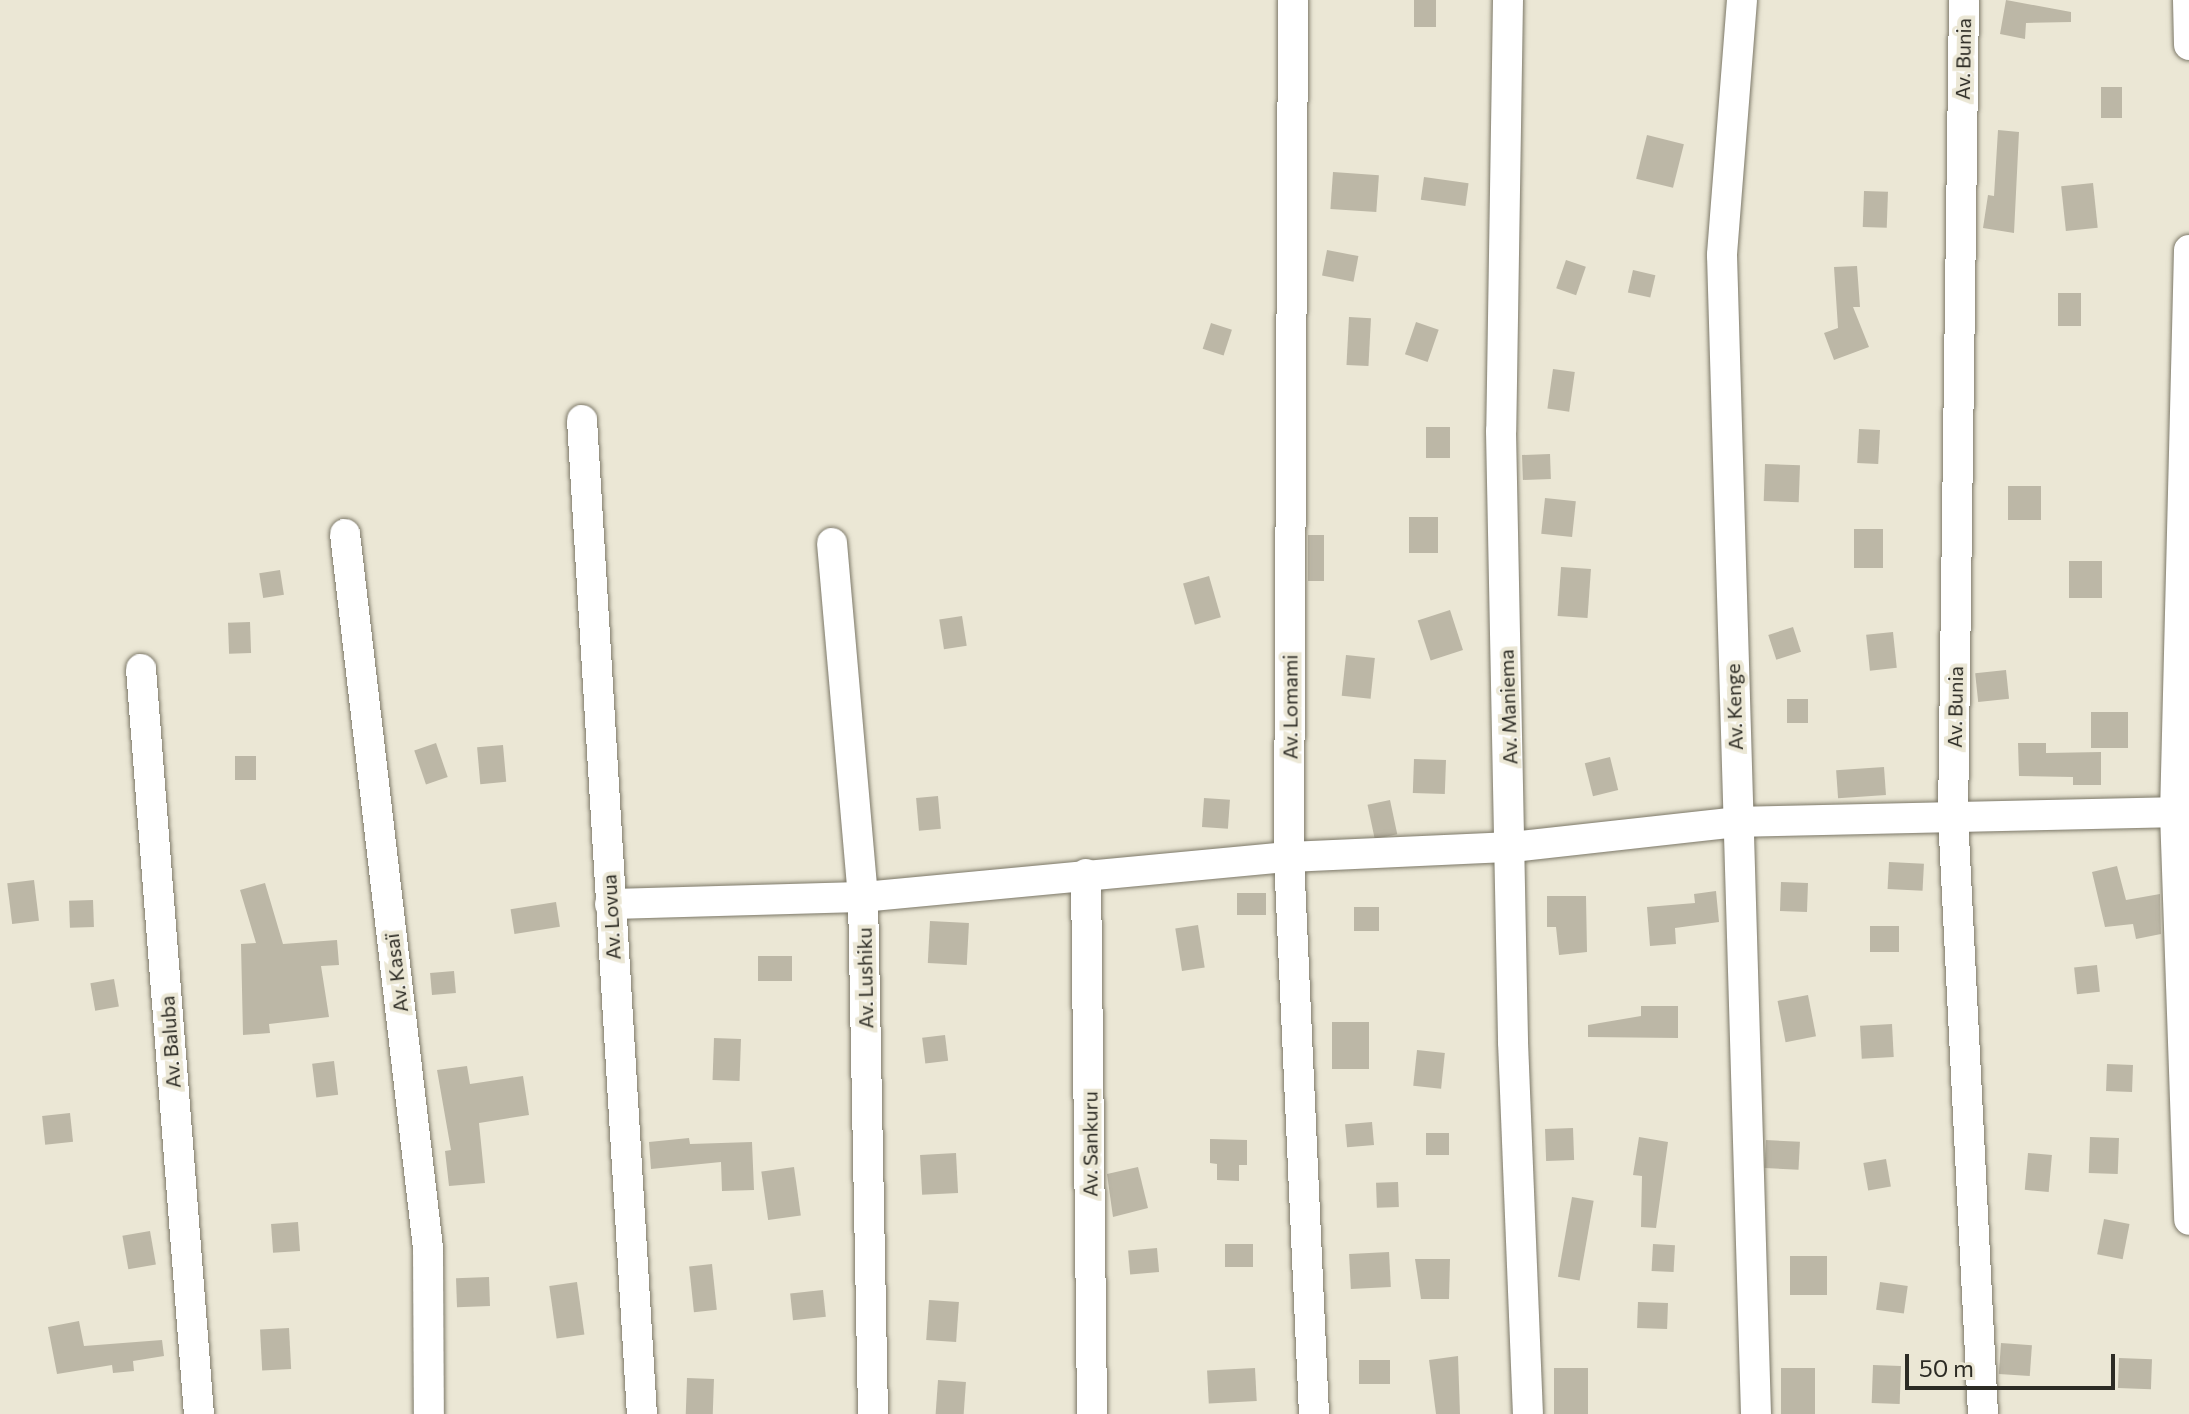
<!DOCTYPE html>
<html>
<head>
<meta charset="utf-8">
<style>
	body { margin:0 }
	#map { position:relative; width:2189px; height:1414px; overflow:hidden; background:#ebe7d5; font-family:Commissioner,sans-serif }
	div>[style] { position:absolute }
	.building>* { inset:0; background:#bcb7a6; transform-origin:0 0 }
	.roads { filter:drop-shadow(0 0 2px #7c7868) drop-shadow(0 0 2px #7c7868) }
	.minor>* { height:30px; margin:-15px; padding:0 15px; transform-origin:15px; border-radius:15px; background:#fff }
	span { translate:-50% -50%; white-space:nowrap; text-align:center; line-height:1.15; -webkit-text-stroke:8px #ebe7d5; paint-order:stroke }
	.street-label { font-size:20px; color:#2c2b24 }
	.scale { position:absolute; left:1905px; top:1354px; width:210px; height:36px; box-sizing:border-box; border:4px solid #2c2b24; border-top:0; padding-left:10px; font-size:24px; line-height:28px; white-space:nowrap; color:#2c2b24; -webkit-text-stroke:6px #ebe7d5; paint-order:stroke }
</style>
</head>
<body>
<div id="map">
	<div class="building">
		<div style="left:1414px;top:0;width:22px;height:27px"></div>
		<div style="clip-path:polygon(2006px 0,2071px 12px,2071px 22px,2026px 23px,2025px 39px,2000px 34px)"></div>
		<div style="left:2101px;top:87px;width:21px;height:31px"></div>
		<div style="clip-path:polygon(1998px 130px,2019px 132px,2014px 233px,1983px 228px,1988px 195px,1994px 196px)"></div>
		<div style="left:1647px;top:135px;width:38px;height:45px;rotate:14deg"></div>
		<div style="left:1333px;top:172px;width:46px;height:37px;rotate:4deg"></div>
		<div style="left:1424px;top:177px;width:45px;height:23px;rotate:8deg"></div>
		<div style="left:2093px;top:183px;width:45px;height:32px;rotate:84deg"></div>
		<div style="left:1864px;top:191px;width:24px;height:36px;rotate:2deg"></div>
		<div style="left:1327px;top:250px;width:32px;height:26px;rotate:11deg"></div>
		<div style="left:1566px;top:260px;width:21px;height:30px;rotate:19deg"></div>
		<div style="clip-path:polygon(1857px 266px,1860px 307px,1853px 307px,1869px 347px,1834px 360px,1824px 333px,1838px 328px,1834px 267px)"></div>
		<div style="left:1633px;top:270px;width:23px;height:23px;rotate:13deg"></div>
		<div style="left:2058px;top:293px;width:23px;height:33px"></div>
		<div style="left:1349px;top:317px;width:22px;height:48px;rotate:3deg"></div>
		<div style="left:1416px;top:322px;width:24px;height:34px;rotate:19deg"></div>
		<div style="left:1211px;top:323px;width:22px;height:27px;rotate:18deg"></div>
		<div style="left:1553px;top:369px;width:22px;height:40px;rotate:8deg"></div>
		<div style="left:1426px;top:427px;width:24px;height:31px"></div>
		<div style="left:1859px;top:429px;width:21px;height:34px;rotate:3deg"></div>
		<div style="left:1550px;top:454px;width:25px;height:28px;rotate:88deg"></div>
		<div style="left:1765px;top:464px;width:35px;height:37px;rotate:2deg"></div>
		<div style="left:2008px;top:486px;width:33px;height:34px"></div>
		<div style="left:1545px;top:498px;width:31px;height:36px;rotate:6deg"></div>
		<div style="left:1409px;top:517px;width:29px;height:36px"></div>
		<div style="left:1854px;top:529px;width:29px;height:39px"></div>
		<div style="left:1308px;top:535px;width:16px;height:46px"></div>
		<div style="left:2069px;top:561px;width:33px;height:37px"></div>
		<div style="left:1561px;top:567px;width:30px;height:49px;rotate:4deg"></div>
		<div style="left:280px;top:570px;width:25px;height:21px;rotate:81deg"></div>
		<div style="left:1209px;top:576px;width:43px;height:27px;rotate:74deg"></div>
		<div style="left:1450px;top:610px;width:42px;height:34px;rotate:72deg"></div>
		<div style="left:962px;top:616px;width:30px;height:23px;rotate:81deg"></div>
		<div style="left:250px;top:622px;width:31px;height:22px;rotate:88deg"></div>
		<div style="left:1793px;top:627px;width:26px;height:26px;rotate:72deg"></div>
		<div style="left:1893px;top:632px;width:36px;height:27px;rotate:84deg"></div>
		<div style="left:1346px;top:655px;width:29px;height:41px;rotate:6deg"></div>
		<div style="left:2006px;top:670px;width:29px;height:31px;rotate:84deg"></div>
		<div style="left:1787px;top:699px;width:21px;height:24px"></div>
		<div style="left:2091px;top:712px;width:37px;height:36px"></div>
		<div style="left:436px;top:743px;width:36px;height:23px;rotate:71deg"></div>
		<div style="clip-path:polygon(2018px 743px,2046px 743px,2046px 753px,2101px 752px,2101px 785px,2073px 785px,2073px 777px,2019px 776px)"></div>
		<div style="left:503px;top:745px;width:37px;height:26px;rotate:85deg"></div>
		<div style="left:235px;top:756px;width:21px;height:24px"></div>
		<div style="left:1610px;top:757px;width:34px;height:26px;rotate:76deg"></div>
		<div style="left:1414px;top:759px;width:32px;height:34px;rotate:2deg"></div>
		<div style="left:1884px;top:767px;width:28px;height:48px;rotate:86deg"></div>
		<div style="left:938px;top:796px;width:33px;height:22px;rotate:85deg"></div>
		<div style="left:1204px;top:798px;width:26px;height:29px;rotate:4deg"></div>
		<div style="left:1390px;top:800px;width:35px;height:23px;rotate:78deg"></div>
		<div style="left:1889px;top:862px;width:35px;height:27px;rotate:3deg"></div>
		<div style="clip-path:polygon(2117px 866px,2126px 900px,2160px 894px,2161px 934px,2136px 939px,2133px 924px,2105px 927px,2092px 872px)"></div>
		<div style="left:34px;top:880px;width:41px;height:27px;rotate:83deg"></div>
		<div style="left:1781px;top:882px;width:27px;height:29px;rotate:2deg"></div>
		<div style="clip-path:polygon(265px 883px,283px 944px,337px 940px,339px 965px,321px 966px,329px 1017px,269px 1024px,270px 1033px,243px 1035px,241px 944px,256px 943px,240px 890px)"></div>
		<div style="clip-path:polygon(1716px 891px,1719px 922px,1675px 928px,1676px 944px,1650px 946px,1647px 907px,1695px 903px,1694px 894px)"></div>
		<div style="left:1266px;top:893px;width:22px;height:29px;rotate:90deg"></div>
		<div style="clip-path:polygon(1547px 896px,1586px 896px,1587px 952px,1559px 955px,1556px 927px,1547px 927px)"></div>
		<div style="left:93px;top:900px;width:27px;height:24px;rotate:88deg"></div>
		<div style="left:556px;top:902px;width:25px;height:46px;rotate:81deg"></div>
		<div style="left:1379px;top:907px;width:24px;height:25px;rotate:90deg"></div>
		<div style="left:930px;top:921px;width:39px;height:42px;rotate:3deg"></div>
		<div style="left:1198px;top:925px;width:43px;height:23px;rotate:81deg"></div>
		<div style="left:1899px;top:926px;width:26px;height:29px;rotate:90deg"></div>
		<div style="left:758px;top:956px;width:34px;height:25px"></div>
		<div style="left:2097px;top:965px;width:27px;height:23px;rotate:84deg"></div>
		<div style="left:454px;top:971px;width:22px;height:24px;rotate:85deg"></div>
		<div style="left:114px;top:979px;width:28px;height:24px;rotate:80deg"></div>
		<div style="left:1808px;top:995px;width:42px;height:31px;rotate:79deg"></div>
		<div style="clip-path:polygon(1641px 1006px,1678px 1006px,1678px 1038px,1588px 1037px,1588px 1025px,1641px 1016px)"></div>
		<div style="left:1332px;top:1022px;width:37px;height:47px"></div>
		<div style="left:1892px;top:1024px;width:33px;height:32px;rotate:87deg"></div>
		<div style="left:945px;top:1035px;width:26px;height:23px;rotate:83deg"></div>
		<div style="left:714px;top:1038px;width:27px;height:42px;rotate:2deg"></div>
		<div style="left:1417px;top:1050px;width:28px;height:36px;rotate:6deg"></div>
		<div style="left:334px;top:1061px;width:34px;height:22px;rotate:83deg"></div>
		<div style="left:2107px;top:1064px;width:26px;height:27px;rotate:2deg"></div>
		<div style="clip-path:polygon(467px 1066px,470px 1084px,523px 1076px,529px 1115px,479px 1123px,485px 1183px,449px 1186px,445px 1151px,451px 1150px,437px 1070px)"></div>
		<div style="left:70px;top:1113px;width:29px;height:28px;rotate:84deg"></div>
		<div style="left:1372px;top:1122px;width:23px;height:27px;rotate:85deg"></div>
		<div style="left:1573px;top:1128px;width:32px;height:28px;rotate:88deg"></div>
		<div style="left:1426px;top:1133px;width:23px;height:22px"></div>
		<div style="clip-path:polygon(1639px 1137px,1668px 1142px,1656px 1228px,1641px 1227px,1642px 1176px,1633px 1175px)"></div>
		<div style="left:2090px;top:1137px;width:29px;height:36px;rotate:2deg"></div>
		<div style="clip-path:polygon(689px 1138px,690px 1144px,752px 1142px,754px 1190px,722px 1191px,721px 1162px,651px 1169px,649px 1142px)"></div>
		<div style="clip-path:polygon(1210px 1139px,1247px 1140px,1247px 1165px,1239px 1165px,1239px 1181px,1217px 1180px,1217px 1164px,1210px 1163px)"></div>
		<div style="left:1766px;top:1140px;width:34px;height:28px;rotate:3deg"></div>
		<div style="left:956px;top:1153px;width:40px;height:36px;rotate:87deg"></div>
		<div style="left:2028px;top:1153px;width:24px;height:37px;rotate:5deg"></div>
		<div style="left:1886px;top:1159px;width:28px;height:23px;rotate:80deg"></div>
		<div style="left:794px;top:1167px;width:49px;height:33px;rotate:82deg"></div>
		<div style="clip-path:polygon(1138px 1167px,1148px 1208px,1113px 1217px,1107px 1174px)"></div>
		<div style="left:1398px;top:1182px;width:25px;height:22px;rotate:88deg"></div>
		<div style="left:1572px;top:1197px;width:22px;height:81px;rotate:10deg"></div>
		<div style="left:2104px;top:1219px;width:26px;height:36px;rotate:11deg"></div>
		<div style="left:298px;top:1222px;width:29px;height:27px;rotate:86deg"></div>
		<div style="left:150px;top:1231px;width:34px;height:28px;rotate:80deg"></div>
		<div style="left:1253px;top:1244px;width:23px;height:28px;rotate:90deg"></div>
		<div style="left:1653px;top:1244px;width:22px;height:27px;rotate:3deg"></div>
		<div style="left:1157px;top:1248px;width:24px;height:29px;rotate:85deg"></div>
		<div style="left:1389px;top:1252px;width:35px;height:40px;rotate:87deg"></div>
		<div style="left:1790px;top:1256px;width:37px;height:39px"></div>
		<div style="clip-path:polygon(1415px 1259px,1450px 1259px,1449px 1299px,1421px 1299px)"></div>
		<div style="left:712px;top:1264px;width:46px;height:23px;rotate:84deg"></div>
		<div style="left:489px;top:1277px;width:29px;height:33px;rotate:88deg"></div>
		<div style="left:577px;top:1282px;width:53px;height:28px;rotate:82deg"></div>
		<div style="left:1880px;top:1282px;width:28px;height:28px;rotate:8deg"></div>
		<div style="left:823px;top:1290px;width:27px;height:33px;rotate:84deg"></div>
		<div style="left:929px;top:1300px;width:30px;height:40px;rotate:4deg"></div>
		<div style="left:1638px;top:1302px;width:30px;height:26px;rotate:2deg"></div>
		<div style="clip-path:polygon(79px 1321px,84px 1346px,162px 1340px,164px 1356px,133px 1361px,134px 1371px,113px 1373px,112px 1365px,57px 1374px,48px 1327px)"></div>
		<div style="left:289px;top:1328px;width:41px;height:29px;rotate:87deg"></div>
		<div style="left:2001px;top:1343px;width:31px;height:31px;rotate:4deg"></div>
		<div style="clip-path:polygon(1458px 1356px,1460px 1414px,1436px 1414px,1429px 1360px)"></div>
		<div style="left:2119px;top:1358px;width:33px;height:30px;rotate:2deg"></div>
		<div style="left:1359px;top:1360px;width:31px;height:24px"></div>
		<div style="left:1873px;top:1365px;width:28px;height:38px;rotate:2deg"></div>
		<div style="left:1255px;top:1368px;width:33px;height:48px;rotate:87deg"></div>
		<div style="left:1554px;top:1368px;width:34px;height:46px"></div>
		<div style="left:1781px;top:1368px;width:34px;height:46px"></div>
		<div style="left:687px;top:1378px;width:27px;height:36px;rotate:2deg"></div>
		<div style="left:938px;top:1380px;width:28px;height:34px;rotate:4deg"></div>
	</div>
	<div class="roads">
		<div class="minor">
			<div style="left:1293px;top:0;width:857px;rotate:90.27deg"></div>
			<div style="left:1289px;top:857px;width:558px;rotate:87.43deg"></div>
			<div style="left:1508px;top:0;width:431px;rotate:90.9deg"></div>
			<div style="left:1501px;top:431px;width:611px;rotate:88.87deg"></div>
			<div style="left:1513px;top:1042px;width:372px;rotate:87.7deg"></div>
			<div style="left:1742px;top:0;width:256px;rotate:94.5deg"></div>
			<div style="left:1722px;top:255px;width:1159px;rotate:88.32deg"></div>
			<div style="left:1964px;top:0;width:816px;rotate:90.77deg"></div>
			<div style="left:1953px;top:816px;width:599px;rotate:87.13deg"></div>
			<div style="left:2188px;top:0;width:45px;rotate:88.7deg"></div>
			<div style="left:2189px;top:250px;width:563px;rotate:91.42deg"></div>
			<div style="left:2175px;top:813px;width:407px;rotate:88deg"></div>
			<div style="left:582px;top:420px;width:996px;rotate:86.55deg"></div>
			<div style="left:345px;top:534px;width:719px;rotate:83.37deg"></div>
			<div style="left:428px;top:1248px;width:166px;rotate:89.7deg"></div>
			<div style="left:832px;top:543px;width:355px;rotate:85deg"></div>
			<div style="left:863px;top:897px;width:517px;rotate:88.89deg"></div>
			<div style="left:141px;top:669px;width:747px;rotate:85.55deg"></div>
			<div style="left:1086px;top:874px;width:540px;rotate:89.36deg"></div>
			<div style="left:610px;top:904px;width:253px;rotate:-1.6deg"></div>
			<div style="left:863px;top:897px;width:428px;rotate:-5.4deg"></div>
			<div style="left:1289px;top:857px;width:223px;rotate:-2.6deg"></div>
			<div style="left:1512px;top:847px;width:226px;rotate:-6.3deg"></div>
			<div style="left:1737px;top:822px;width:452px;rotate:-1.3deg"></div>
		</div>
	</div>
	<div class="street-label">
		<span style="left:1963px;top:59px;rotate:-89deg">Av. Bunia</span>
		<span style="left:1290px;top:707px;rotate:-90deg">Av. Lomami</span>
		<span style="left:1508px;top:707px;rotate:-92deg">Av. Maniema</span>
		<span style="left:1734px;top:707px;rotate:-92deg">Av. Kenge</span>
		<span style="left:1955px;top:707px;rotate:-89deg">Av. Bunia</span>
		<span style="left:611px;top:917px;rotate:-93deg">Av. Lovua</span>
		<span style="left:396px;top:973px;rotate:-97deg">Av. Kasaï</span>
		<span style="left:865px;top:978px;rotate:-91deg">Av. Lushiku</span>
		<span style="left:170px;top:1042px;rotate:-94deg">Av. Baluba</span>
		<span style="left:1090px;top:1144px;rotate:-90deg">Av. Sankuru</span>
	</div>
	<div class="scale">50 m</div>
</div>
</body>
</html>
